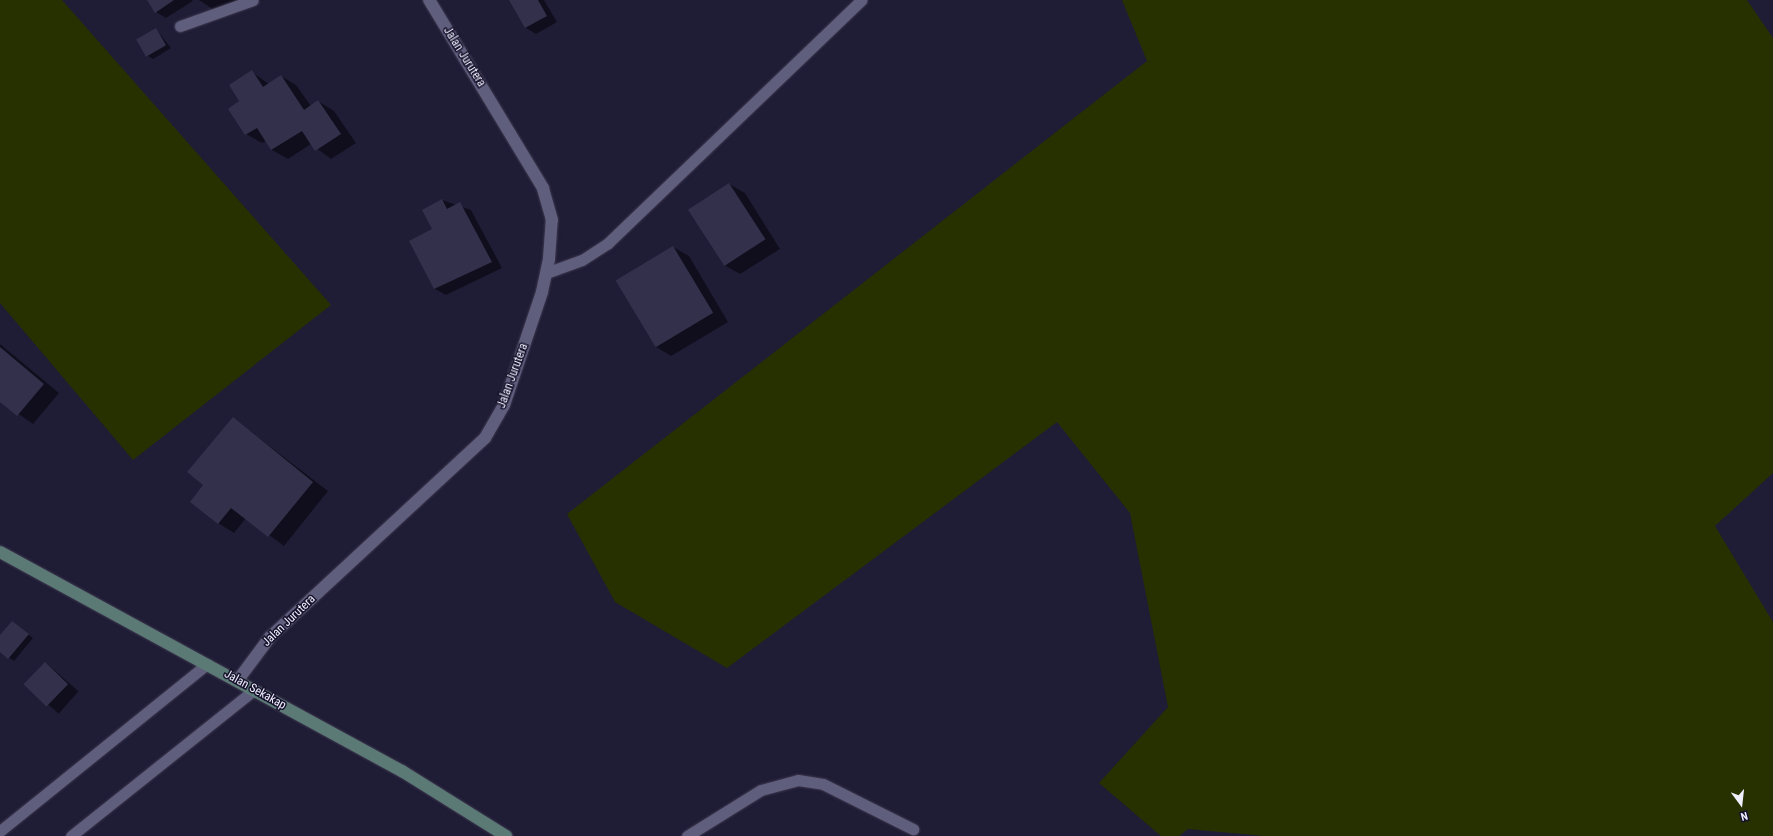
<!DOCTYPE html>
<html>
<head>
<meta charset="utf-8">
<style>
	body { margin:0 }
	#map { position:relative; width:1773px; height:836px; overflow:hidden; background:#1f1c36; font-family:"Roboto Condensed",sans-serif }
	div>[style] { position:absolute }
	.green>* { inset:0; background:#273100 }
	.shadow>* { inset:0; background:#0007; transform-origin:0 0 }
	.building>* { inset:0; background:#33304c; transform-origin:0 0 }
	.roads { filter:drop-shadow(0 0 1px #3d384e) drop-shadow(0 0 1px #3d384e) }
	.lane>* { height:11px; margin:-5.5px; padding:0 5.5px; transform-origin:5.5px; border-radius:5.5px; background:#605e7d }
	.street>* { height:12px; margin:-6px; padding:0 6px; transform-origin:6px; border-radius:6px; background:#605e7d }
	.secondary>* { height:12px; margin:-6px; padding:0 6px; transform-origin:6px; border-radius:6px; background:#5b7a76 }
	span { translate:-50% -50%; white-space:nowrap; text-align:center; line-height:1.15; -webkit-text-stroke:3px #16122c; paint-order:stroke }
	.street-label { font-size:12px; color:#f0effe }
	.north { position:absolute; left:1721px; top:784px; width:40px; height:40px; -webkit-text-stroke:3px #16122c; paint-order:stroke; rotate:165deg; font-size:11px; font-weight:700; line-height:16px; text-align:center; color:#f0effe }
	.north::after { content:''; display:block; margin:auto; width:14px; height:18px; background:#f0effe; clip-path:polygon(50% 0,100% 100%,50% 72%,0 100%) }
</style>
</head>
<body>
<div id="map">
	<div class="green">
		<div style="clip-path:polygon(0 0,62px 0,331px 305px,133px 460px,0 303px)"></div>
		<div style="clip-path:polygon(1122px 0,1747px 0,1773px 38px,1773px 473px,1715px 526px,1773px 622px,1773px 836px,1264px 836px,1188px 829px,1179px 836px,1161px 836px,1099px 783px,1168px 707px,1130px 513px,1057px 422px,727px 668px,615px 602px,567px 514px,1147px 61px)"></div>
	</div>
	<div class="shadow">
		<div style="clip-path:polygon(148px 0,192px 0,193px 1px,166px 18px,156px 12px)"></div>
		<div style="clip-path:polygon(199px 0,236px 0,217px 12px)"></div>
		<div style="clip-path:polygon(510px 0,544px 0,557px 22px,536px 34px,526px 28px)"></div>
		<div style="clip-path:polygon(156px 29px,171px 48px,153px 59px,148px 56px)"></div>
		<div style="clip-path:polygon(252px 72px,269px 84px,281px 76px,296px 85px,311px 106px,318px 101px,334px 111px,356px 143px,331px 159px,311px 144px,288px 159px,272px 150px,266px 141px,262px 143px,246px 134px,241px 102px)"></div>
		<div style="clip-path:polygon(729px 184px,745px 193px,780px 249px,740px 274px,724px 265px)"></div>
		<div style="clip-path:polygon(442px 200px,471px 210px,502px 268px,446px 295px,435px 289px,410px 242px,433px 230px)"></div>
		<div style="clip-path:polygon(673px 247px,689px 256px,728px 322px,671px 356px,656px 347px)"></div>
		<div style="clip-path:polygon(0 344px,59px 393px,33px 424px,0 401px)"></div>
		<div style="clip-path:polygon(233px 418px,328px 491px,284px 546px,246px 518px,234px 533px,218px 523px,205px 485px)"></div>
		<div style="clip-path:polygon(12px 622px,33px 638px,14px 661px,0 651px,0 637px)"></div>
		<div style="left:46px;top:663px;width:43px;height:30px;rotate:41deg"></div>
	</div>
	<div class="building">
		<div style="clip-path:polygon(147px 0,174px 0,155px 13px)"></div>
		<div style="clip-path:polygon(509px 0,538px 0,547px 16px,525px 28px)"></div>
		<div style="left:156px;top:28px;width:20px;height:23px;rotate:60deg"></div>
		<div style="clip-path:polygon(252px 70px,263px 87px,281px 75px,304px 110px,318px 100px,341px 134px,315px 151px,302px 131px,271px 150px,257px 128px,245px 135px,228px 109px,239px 101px,229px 85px)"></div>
		<div style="left:729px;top:183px;width:67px;height:49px;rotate:57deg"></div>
		<div style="clip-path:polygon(442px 199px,447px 209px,460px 202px,492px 262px,434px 289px,409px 241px,432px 229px,422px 210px)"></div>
		<div style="left:673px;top:246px;width:78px;height:67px;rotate:59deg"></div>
		<div style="clip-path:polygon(0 347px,44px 384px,17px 416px,0 402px)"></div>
		<div style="clip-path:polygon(233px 417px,313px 482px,268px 537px,231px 508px,218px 524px,190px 502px,203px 485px,187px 472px)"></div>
		<div style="clip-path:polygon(12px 621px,29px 634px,8px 659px,0 652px,0 635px)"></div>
		<div style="left:45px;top:662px;width:32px;height:31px;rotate:44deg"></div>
	</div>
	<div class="roads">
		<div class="lane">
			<div style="left:180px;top:26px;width:77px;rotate:-19.6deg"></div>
			<div style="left:546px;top:273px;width:38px;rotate:-20deg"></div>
			<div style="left:582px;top:260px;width:31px;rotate:-33deg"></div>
			<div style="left:608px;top:243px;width:351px;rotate:-43.8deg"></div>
			<div style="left:0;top:831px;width:266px;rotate:-38.9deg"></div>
			<div style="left:71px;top:836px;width:234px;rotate:-38.6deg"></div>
			<div style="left:687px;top:836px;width:87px;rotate:-31.9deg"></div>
			<div style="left:761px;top:790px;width:38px;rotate:-15deg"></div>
			<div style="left:798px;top:780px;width:25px;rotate:9deg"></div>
			<div style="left:823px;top:784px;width:101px;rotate:26.6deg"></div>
		</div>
		<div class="street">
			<div style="left:238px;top:680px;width:54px;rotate:-53.3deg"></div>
			<div style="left:270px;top:637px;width:293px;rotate:-42.8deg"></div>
			<div style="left:485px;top:438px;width:38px;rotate:-60deg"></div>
			<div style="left:504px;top:405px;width:119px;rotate:-71.4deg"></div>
			<div style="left:542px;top:292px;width:34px;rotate:-78deg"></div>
			<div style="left:549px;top:259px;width:39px;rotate:-86deg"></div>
			<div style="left:552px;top:220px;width:33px;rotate:-106deg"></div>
			<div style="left:543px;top:188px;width:220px;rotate:-121.2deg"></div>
		</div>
		<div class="secondary">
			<div style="left:0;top:552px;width:458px;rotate:28.6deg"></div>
			<div style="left:402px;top:771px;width:123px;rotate:32deg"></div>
		</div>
	</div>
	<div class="street-label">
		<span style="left:464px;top:57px;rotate:58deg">Jalan Jurutera</span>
		<span style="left:513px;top:376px;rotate:-70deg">Jalan Jurutera</span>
		<span style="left:289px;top:621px;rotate:-44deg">Jalan Jurutera</span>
		<span style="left:255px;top:690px;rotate:29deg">Jalan Sekakap</span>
	</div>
	<div class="north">N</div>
</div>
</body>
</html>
